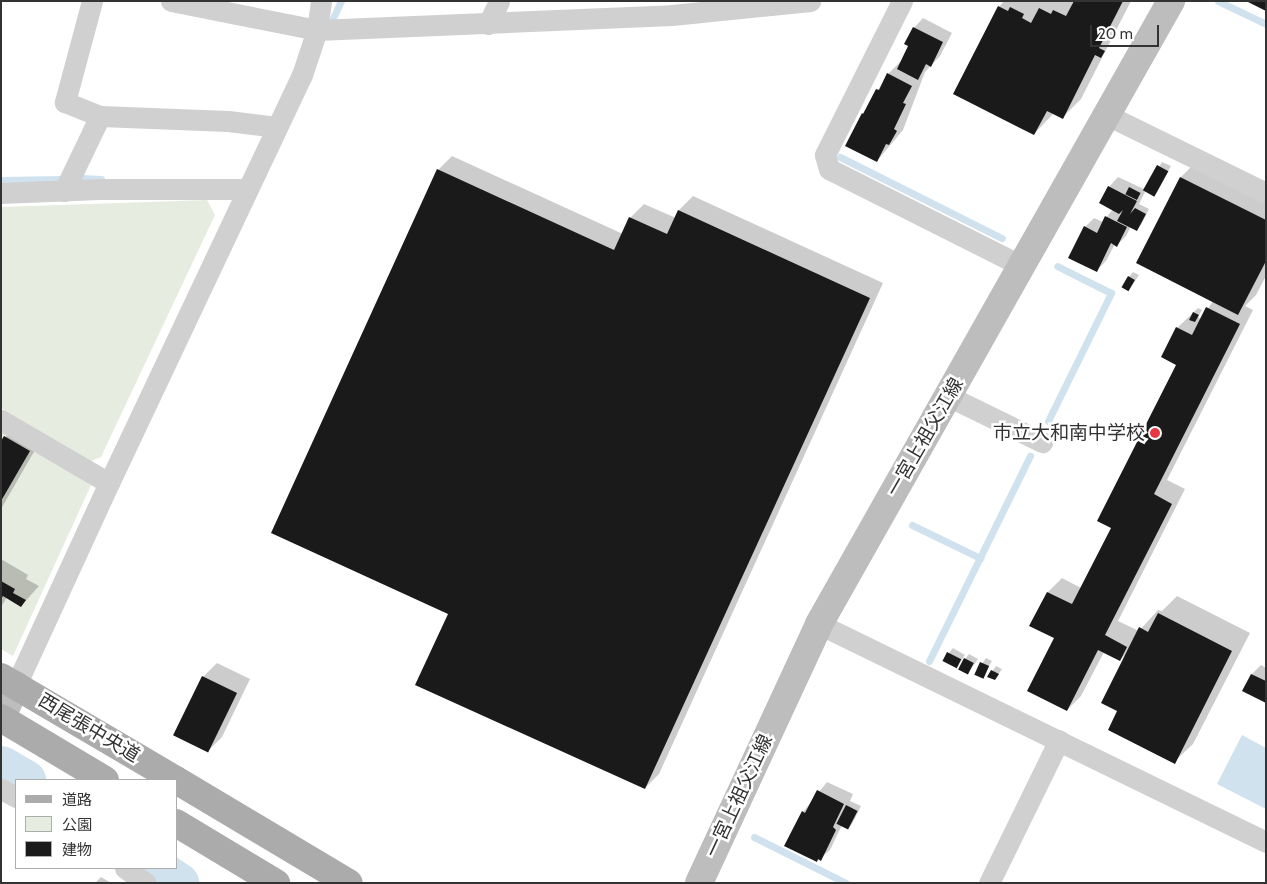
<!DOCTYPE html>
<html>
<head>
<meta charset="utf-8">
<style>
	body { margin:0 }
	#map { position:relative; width:1267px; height:884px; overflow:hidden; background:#fff; font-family:Cabin,"Noto Sans JP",sans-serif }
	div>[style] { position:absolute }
	.green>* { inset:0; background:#e6ecdf }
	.water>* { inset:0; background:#cfe2ee }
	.shadow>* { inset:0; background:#0003 }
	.stream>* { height:7px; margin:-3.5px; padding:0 3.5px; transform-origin:3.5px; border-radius:3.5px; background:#cfe2ee }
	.river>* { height:41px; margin:-20.5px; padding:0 20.5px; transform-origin:20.5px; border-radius:20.5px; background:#cfe2ee }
	.building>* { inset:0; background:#1a1a1a; transform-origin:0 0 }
	.minor>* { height:21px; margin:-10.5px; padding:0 10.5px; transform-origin:10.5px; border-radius:10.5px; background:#d0d0d0 }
	.secondary>* { height:28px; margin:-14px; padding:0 14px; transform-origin:14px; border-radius:14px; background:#bdbdbd }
	.primary>* { height:28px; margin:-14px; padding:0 14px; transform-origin:14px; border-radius:14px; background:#ababab }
	.dots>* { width:14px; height:14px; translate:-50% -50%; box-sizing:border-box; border:2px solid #fff; border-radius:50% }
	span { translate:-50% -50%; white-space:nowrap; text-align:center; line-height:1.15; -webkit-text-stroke:5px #fff; paint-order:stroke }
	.poi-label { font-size:19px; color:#333 }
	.right { translate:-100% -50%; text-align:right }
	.street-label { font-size:19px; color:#333 }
	.frame { position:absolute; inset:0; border:2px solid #333; pointer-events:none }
	.legend { position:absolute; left:15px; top:779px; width:162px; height:90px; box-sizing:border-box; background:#fff; border:1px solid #adadad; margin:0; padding:6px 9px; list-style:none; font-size:15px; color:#333 }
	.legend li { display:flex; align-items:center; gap:10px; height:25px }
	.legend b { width:25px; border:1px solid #adadad }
	.scale { position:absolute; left:1090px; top:25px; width:69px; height:22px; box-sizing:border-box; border:2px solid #333; border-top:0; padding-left:6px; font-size:15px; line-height:18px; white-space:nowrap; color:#333; -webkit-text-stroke:4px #fff; paint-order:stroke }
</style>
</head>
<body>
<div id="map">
	<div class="green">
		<div style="clip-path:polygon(207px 200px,215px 215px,101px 457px,91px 461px,1px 408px,1px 207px)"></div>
		<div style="clip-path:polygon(1px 430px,92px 483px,13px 656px,1px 649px)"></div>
	</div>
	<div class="water">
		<div style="clip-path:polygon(1242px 735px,1266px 748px,1266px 809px,1217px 784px)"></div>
	</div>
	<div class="shadow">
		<div style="clip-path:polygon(1004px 1px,1131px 1px,1081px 99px,1063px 117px,1054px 113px,1034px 134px,999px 7px)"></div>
		<div style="clip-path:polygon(923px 18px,952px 33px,940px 56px,925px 72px,903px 130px,877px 161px,863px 114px,888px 74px,902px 60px,910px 45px,914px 28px)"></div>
		<div style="clip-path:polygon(452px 156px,623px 234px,630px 218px,644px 204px,676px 218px,679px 210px,693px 196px,883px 283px,659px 774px,645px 788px,450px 614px,438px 170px)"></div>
		<div style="clip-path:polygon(1199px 159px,1266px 193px,1266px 276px,1256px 295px,1245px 306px,1253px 310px,1167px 480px,1185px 489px,1118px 621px,1139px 631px,1158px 610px,1162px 611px,1177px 596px,1250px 633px,1193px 744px,1174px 762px,1119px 710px,1128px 652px,1120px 660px,1104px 652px,1081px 696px,1067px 710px,1055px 638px,1031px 626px,1048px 592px,1062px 578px,1081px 588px,1112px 528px,1178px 364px,1177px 328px,1198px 308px,1202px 310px,1198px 317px,1201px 319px,1213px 301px,1181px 177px)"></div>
		<div style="clip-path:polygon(1162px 162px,1171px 166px,1155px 195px,1146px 190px,1139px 204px,1149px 209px,1141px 225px,1137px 229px,1131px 226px,1126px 236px,1117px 245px,1115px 244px,1106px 261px,1096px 271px,1085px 227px,1094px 218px,1103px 222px,1113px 209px,1109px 187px,1118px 177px,1146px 190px)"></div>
		<div style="clip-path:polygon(1133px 272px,1139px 275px,1129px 290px,1129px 277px)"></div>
		<div style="clip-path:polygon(19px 422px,43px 436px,1px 509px,1px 443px)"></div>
		<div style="clip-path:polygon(1px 559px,28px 575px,26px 579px,39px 586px,21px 606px,7px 597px,1px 607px)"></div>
		<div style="clip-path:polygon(953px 648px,965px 655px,957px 667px,949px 653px)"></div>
		<div style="clip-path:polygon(969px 654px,978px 659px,968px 673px,965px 659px)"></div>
		<div style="clip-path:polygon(986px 658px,992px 661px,982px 677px,975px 674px)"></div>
		<div style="clip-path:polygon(217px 663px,250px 679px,222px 737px,208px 751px,203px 677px)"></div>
		<div style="clip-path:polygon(1261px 665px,1266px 668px,1266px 702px,1252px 674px)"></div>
		<div style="clip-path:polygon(996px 666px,1002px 669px,995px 679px,989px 676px)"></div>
		<div style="clip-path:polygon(827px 782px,853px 794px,850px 801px,861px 806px,852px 824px,848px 828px,842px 825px,830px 850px,817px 861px,803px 812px)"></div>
		<div style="clip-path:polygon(101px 877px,111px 883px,95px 883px)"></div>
	</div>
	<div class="stream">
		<div style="left:1218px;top:1px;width:53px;rotate:25.6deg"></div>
		<div style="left:333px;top:18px;width:19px;rotate:-65deg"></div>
		<div style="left:840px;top:157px;width:181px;rotate:26.6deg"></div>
		<div style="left:81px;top:178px;width:20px;rotate:3deg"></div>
		<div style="left:1px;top:180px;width:61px;rotate:-0.9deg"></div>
		<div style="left:1048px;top:421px;width:143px;rotate:-63.8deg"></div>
		<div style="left:1111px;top:293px;width:60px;rotate:-153.4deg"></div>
		<div style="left:912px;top:525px;width:76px;rotate:25.9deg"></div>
		<div style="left:929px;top:661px;width:229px;rotate:-63.8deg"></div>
		<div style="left:754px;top:837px;width:103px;rotate:26.6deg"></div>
	</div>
	<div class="river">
		<div style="left:1px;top:766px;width:28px;rotate:30deg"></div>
		<div style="left:156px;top:868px;width:27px;rotate:34deg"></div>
	</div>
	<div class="building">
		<div style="clip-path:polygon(1074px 1px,1123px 1px,1099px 48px,1105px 51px,1101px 58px,1095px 55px,1063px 119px,1047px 111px,1034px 135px,953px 94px,998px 6px,1008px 11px,1010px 7px,1024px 14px,1022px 18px,1031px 23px,1039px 8px,1051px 14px,1053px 10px,1066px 16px)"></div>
		<div style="clip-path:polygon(1246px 1px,1266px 1px,1266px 11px)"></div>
		<div style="clip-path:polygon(913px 27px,943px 42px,931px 67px,926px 64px,918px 80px,897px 69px,908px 46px,904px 44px)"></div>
		<div style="clip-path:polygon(887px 73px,912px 86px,903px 103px,906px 104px,894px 129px,897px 131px,889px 145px,886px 144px,877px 162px,845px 146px,862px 113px,863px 114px,876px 89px,879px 90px)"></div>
		<div style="left:1157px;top:165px;width:13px;height:29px;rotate:29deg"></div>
		<div style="clip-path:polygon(437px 169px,614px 250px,629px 217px,667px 234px,678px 210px,870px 298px,645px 789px,415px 685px,448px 614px,271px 533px)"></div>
		<div style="clip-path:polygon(1180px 177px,1266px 220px,1266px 261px,1238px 315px,1136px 263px)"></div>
		<div style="clip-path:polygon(1108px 186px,1137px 201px,1130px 214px,1135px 208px,1146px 214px,1137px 231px,1117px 221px,1123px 210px,1119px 214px,1099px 203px)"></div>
		<div style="left:1129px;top:187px;width:13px;height:8px;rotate:27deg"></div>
		<div style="clip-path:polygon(1105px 216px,1127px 227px,1117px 247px,1111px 243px,1097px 272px,1068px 258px,1084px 226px,1097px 233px)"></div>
		<div style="left:1128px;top:276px;width:8px;height:13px;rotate:30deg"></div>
		<div style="clip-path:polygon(1206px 307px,1240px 324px,1154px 494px,1172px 504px,1105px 635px,1127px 647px,1120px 661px,1098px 650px,1067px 711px,1027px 691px,1054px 638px,1029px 626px,1047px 592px,1072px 604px,1111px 528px,1097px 521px,1176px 365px,1161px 357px,1176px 327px,1192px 335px)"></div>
		<div style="clip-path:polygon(1193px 312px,1199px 315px,1195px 322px,1189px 320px)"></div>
		<div style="clip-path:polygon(4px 436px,30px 451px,1px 501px,1px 441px)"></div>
		<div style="clip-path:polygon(1px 581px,15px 589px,13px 593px,26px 600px,21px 607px,3px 596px,1px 599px)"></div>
		<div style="clip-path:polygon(1158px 613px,1232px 651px,1175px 764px,1108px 730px,1117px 711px,1101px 703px,1139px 627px,1148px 632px)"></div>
		<div style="left:947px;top:652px;width:16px;height:10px;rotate:27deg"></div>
		<div style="left:964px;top:658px;width:11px;height:13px;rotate:27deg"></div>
		<div style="left:980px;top:662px;width:10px;height:14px;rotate:24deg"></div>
		<div style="clip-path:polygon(991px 670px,999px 674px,995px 680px,987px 677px)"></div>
		<div style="clip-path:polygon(1251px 674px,1266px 681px,1266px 703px,1242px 691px)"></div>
		<div style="left:202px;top:676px;width:39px;height:66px;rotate:26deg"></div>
		<div style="clip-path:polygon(817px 790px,844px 804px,833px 827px,836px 830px,821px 861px,818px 859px,817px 862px,784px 846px,802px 811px,805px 813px)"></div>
		<div style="left:846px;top:805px;width:13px;height:21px;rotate:27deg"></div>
	</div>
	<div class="minor">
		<div style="left:92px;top:1px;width:105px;rotate:105deg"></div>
		<div style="left:65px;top:102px;width:38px;rotate:22deg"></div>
		<div style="left:100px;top:116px;width:128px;rotate:2.2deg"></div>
		<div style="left:228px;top:121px;width:49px;rotate:7deg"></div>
		<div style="left:171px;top:1px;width:149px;rotate:11.2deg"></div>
		<div style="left:317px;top:30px;width:355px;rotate:-2.4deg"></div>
		<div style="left:672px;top:15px;width:139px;rotate:-5.8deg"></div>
		<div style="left:902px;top:1px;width:172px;rotate:116.6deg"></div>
		<div style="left:825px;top:155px;width:15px;rotate:74deg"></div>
		<div style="left:829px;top:169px;width:216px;rotate:26.7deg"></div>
		<div style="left:488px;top:24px;width:25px;rotate:-64deg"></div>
		<div style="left:1107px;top:115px;width:177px;rotate:26.1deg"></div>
		<div style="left:64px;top:191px;width:83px;rotate:-64.4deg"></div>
		<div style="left:1px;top:193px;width:98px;rotate:-2.3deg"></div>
		<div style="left:99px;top:189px;width:148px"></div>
		<div style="left:948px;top:396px;width:105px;rotate:26.1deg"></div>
		<div style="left:1px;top:420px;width:125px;rotate:30.3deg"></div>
		<div style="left:819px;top:624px;width:497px;rotate:26deg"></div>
		<div style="left:16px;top:685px;width:222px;rotate:-65.3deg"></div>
		<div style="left:109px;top:483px;width:451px;rotate:-64.7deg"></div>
		<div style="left:302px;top:75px;width:47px;rotate:-71.6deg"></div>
		<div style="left:317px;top:30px;width:29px;rotate:-82deg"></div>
		<div style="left:1px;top:789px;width:17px;rotate:28deg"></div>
		<div style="left:125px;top:868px;width:26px;rotate:36deg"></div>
		<div style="left:989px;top:883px;width:159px;rotate:-63.9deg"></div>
	</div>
	<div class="secondary">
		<div style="left:1px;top:719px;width:37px;rotate:-66deg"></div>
		<div style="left:699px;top:883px;width:285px;rotate:-65.1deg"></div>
		<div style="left:819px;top:624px;width:716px;rotate:-60.53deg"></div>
	</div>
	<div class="primary">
		<div style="left:1px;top:677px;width:203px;rotate:30.5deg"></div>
		<div style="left:1px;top:718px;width:121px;rotate:30.8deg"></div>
		<div style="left:176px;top:780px;width:201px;rotate:30.8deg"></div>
		<div style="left:176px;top:823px;width:117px;rotate:31deg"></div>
	</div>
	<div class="dots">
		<div style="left:1155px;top:433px;background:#e63946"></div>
	</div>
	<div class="poi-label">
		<span class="right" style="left:1145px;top:433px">市立大和南中学校</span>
	</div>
	<div class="street-label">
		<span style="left:925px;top:437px;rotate:-60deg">一宮上祖父江線</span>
		<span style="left:89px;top:728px;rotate:31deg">西尾張中央道</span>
		<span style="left:739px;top:796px;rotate:-65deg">一宮上祖父江線</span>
	</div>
	<div class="frame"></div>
	<ul class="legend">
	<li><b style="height:6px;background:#ababab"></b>道路</li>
	<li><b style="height:14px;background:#e6ecdf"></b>公園</li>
	<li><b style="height:14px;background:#1a1a1a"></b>建物</li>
	</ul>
	<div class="scale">20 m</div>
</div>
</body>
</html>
